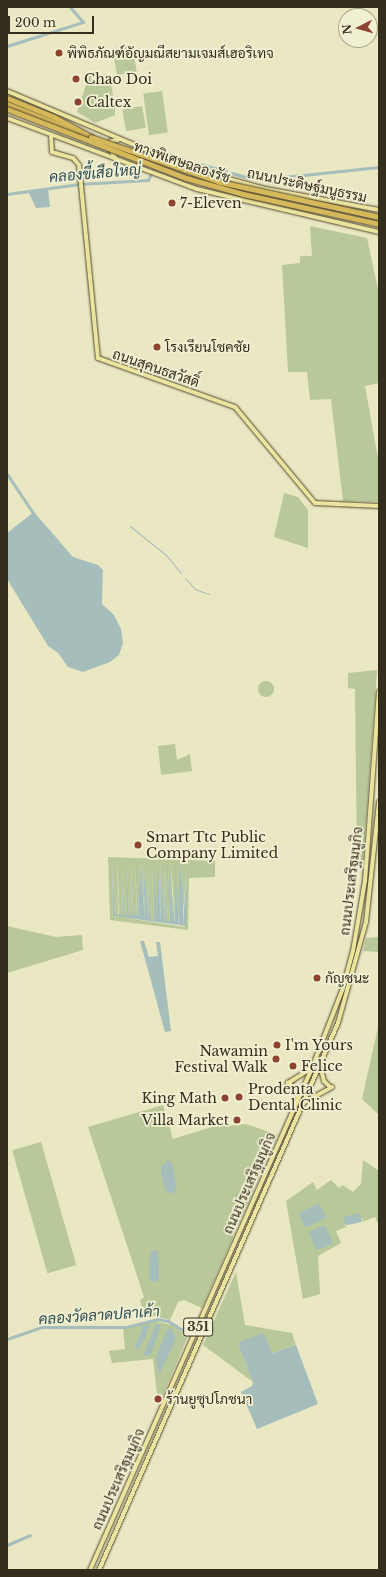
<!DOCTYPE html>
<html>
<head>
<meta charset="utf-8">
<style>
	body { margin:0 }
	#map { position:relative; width:386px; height:1577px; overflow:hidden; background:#eae7c3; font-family:"Libre Baskerville",Sarabun,serif }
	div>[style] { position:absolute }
	.green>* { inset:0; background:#b8c898; transform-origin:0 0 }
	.round { border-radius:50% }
	.water>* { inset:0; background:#a5bebc; transform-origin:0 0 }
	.stream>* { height:1px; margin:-0.5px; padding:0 0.5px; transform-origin:0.5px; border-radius:0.5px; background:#a5bebc }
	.canal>* { height:3px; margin:-1.5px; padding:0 1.5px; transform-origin:1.5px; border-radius:1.5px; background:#a5bebc }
	.roads { filter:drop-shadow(0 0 1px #51472f) drop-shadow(0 0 1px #51472f) }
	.major>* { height:4px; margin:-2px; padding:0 2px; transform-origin:2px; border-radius:2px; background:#ebe49e }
	.highway>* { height:5px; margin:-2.5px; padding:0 2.5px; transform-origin:2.5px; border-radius:2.5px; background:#d4b85a }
	.bridges { filter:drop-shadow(0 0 1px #51472f) drop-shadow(0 0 1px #51472f) }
	.highway-bridge>* { height:5px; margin:-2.5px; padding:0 2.5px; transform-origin:2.5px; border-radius:2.5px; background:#d4b85a }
	.dots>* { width:11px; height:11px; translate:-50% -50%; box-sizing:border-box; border:2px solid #f2f0d2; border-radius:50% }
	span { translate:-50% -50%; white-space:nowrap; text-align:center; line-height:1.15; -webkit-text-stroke:3.5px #f2f0d2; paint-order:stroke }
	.shield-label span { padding:1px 3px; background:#f2f0d2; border:1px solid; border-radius:3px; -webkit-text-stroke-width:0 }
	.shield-label { font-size:13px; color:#342e1e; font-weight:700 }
	.poi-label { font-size:14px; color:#342e1e }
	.left { translate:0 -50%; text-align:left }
	.right { translate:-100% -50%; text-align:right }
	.street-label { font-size:14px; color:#342e1e }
	.water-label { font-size:15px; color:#2f4e53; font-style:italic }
	.frame { position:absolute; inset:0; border:8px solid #342e1e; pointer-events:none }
	.north { position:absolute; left:338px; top:8px; width:40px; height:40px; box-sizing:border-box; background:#f2f0d2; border:1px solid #a6a28a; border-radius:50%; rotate:264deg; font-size:11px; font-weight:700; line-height:16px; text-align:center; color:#342e1e }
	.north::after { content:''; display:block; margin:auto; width:14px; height:18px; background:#8e4330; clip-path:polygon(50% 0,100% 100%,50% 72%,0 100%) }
	.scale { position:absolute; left:8px; top:16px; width:86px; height:18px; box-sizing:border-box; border:2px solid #342e1e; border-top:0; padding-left:5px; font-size:12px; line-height:14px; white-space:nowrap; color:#342e1e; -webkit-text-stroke:3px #f2f0d2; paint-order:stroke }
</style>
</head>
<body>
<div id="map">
	<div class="green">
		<div style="left:132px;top:45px;width:27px;height:20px;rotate:80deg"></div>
		<div style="clip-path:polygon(90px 73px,92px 82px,110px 78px,115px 106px,115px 115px,95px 123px,77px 112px)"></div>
		<div style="left:162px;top:91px;width:42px;height:19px;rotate:82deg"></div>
		<div style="left:142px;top:106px;width:22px;height:20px;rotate:80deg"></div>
		<div style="clip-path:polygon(310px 226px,367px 238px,379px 294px,379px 383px,365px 386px,379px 464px,379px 502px,343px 501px,331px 399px,310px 400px,307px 372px,288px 372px,282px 265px,300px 263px,300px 256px,312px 256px)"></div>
		<div style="clip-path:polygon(284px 493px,298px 497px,308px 510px,308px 548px,274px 537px)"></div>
		<div style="clip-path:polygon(377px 670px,363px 861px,357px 861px,355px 689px,348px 688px,348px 673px)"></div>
		<div class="round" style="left:258px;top:681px;width:16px;height:16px"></div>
		<div style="clip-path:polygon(175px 744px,177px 760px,190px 754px,192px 771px,161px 775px,158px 746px)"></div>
		<div style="clip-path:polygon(evenodd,108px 857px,215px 861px,215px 877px,189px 878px,188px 930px,110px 920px,108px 857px,112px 860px,115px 914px,118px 916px,117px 864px,120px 916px,123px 916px,122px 872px,125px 916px,127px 916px,127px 863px,129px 916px,132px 917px,131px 861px,133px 915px,137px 915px,135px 862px,138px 917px,140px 863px,145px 918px,143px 862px,149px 919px,148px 864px,151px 920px,154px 920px,152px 863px,155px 920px,158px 920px,157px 864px,161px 921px,160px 864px,165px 922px,164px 864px,167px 923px,170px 920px,168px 865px,171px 922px,173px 923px,171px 863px,175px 923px,179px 916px,180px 925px,179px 864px,183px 889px,182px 924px,187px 864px,185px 927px,113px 916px,112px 860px)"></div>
		<div style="clip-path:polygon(7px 926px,56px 937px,82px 935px,83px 950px,7px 973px)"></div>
		<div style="clip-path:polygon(379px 937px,379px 952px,363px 951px,366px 938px)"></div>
		<div style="clip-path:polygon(379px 1023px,379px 1115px,362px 1099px)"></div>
		<div style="clip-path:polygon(163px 1105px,173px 1139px,212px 1127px,246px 1124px,278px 1135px,202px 1308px,184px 1300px,178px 1302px,170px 1320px,155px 1316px,145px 1317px,140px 1300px,144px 1297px,88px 1127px)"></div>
		<div style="left:41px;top:1142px;width:128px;height:30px;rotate:74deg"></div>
		<div style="clip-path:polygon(363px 1160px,379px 1171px,379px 1226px,375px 1217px,362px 1222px,363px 1218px,344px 1224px,346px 1227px,336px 1231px,341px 1243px,318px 1256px,320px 1294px,303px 1299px,286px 1201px,313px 1182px,317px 1190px,331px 1180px,339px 1188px,343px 1185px,353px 1192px,361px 1184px)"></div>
		<div style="clip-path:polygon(236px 1272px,245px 1325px,292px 1333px,296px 1345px,271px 1353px,239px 1347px,253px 1382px,203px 1345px)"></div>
		<div style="clip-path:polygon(155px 1321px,172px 1325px,188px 1336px,163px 1395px,157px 1394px,153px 1359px,112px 1363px,109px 1351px,125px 1349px,123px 1328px)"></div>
	</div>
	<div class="water">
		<div style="clip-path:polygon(48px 188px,50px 207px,36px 208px,28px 191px)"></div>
		<div style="clip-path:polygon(34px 512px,73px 557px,98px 565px,103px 570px,102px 604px,114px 615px,121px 629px,123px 643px,119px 655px,110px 662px,83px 672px,68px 667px,58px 653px,48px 646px,7px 579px,7px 533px)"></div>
		<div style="clip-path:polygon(112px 860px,115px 914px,119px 915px,116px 864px,120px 915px,123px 915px,122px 872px,125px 915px,127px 916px,127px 863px,129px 916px,132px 916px,131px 861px,133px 915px,137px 915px,136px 861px,138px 917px,140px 863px,145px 918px,143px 862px,149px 919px,148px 862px,151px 920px,154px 919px,153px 863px,157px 920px,157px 864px,161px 921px,160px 864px,165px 922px,164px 863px,167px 923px,170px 920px,167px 863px,173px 923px,169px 863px,175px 923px,175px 863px,179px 925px,179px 863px,183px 889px,183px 924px,187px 864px,186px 926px,113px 916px)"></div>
		<div style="clip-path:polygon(140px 941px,144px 941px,149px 957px,158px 956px,156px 942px,160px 942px,171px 1031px,165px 1032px)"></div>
		<div style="clip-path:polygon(168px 1160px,172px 1163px,177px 1188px,172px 1194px,165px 1190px,161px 1172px,161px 1166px)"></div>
		<div style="left:319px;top:1203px;width:16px;height:23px;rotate:63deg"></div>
		<div style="left:360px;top:1213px;width:9px;height:17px;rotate:77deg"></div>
		<div style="left:325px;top:1225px;width:20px;height:18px;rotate:66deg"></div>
		<div style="clip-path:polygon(150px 1251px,158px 1251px,159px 1278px,156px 1282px,149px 1280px)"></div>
		<div style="clip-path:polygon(156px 1324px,161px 1325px,151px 1355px,143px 1356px)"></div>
		<div style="clip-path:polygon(150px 1325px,145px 1338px,137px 1350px,135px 1347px,143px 1326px)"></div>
		<div style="clip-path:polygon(172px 1328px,176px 1339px,159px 1375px,156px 1357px,167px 1330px)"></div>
		<div style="clip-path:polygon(264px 1333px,272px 1353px,296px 1345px,318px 1404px,257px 1429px,241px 1392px,252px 1386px,253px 1382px,239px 1347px,239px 1342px)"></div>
	</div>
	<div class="stream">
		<div style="left:130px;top:526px;width:48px;rotate:39deg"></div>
		<div style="left:167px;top:556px;width:22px;rotate:51deg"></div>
		<div style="left:185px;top:578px;width:15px;rotate:48deg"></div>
		<div style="left:195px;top:589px;width:15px;rotate:20deg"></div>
	</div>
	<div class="canal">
		<div style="left:7px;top:46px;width:80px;rotate:-17.5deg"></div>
		<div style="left:83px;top:22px;width:20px;rotate:-131deg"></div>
		<div style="left:158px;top:157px;width:7px;rotate:-63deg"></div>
		<div style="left:161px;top:151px;width:29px;rotate:20deg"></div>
		<div style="left:195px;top:163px;width:32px;rotate:14deg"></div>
		<div style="left:232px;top:173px;width:18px;rotate:16deg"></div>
		<div style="left:249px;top:178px;width:45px;rotate:-2.5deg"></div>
		<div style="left:294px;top:176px;width:85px;rotate:-6deg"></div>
		<div style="left:7px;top:194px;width:73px;rotate:-7.9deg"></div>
		<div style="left:79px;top:184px;width:69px;rotate:-3.3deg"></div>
		<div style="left:148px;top:180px;width:16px;rotate:-63deg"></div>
		<div style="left:7px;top:474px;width:50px;rotate:56.3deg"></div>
		<div style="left:7px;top:1339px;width:37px;rotate:-19deg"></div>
		<div style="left:42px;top:1327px;width:84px"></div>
		<div style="left:126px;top:1327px;width:32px;rotate:-14deg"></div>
		<div style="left:157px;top:1319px;width:11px;rotate:10deg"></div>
		<div style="left:168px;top:1321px;width:26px;rotate:32deg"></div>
		<div style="left:7px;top:1545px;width:25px;rotate:-23deg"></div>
	</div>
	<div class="roads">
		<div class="major">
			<div style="left:7px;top:91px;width:198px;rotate:22.9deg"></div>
			<div style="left:189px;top:168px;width:80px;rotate:15.3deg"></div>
			<div style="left:266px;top:189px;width:115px;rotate:10.5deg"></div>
			<div style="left:7px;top:118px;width:203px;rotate:20.5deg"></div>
			<div style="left:197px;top:189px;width:187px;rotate:13.3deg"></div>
			<div style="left:51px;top:135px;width:17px;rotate:87deg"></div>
			<div style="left:52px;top:152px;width:22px;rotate:16deg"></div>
			<div style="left:73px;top:158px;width:9px;rotate:49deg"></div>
			<div style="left:79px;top:165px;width:194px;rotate:84.4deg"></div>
			<div style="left:98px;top:358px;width:145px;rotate:19.7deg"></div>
			<div style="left:235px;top:407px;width:125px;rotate:50.2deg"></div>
			<div style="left:315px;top:503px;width:64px;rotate:2.7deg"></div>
			<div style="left:116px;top:159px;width:14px;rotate:-120deg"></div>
			<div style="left:109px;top:147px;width:6px;rotate:-72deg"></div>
			<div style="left:111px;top:141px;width:7px;rotate:-8deg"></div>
			<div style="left:321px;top:1069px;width:12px;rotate:76deg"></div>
			<div style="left:324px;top:1081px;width:8px;rotate:45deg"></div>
			<div style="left:298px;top:1098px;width:10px;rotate:-107deg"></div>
			<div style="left:295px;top:1088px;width:9px;rotate:-144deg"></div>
			<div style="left:288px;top:1083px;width:28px;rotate:-32deg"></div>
			<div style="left:305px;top:1102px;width:31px;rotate:-29deg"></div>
			<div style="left:90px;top:1570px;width:549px;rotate:-66.14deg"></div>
			<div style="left:312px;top:1068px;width:86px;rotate:-68.8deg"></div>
			<div style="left:343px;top:988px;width:38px;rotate:-75deg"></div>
			<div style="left:353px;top:951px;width:71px;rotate:-80.3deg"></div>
			<div style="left:365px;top:881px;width:190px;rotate:-85.8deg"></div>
			<div style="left:99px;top:1570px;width:597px;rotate:-66.4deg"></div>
			<div style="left:338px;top:1023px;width:105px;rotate:-74.5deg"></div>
			<div style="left:366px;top:922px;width:121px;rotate:-83.8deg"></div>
		</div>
		<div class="highway">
			<div style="left:7px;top:98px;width:51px;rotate:22deg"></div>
			<div style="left:54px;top:117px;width:42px;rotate:28.4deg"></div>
			<div style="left:7px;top:104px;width:73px;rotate:21.7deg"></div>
		</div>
	</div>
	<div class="bridges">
		<div class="highway-bridge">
			<div style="left:7px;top:109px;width:192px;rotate:21.1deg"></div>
			<div style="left:186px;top:178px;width:59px;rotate:15.7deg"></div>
			<div style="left:243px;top:194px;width:139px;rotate:12.4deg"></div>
			<div style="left:91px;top:137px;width:137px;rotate:19.2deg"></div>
			<div style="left:220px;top:182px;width:163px;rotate:12.4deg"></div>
		</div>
	</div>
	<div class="dots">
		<div style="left:59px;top:53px;background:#8e4330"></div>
		<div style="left:76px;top:79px;background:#8e4330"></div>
		<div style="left:78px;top:102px;background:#8e4330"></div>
		<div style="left:172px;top:203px;background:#8e4330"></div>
		<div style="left:157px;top:347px;background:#8e4330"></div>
		<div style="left:138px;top:845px;background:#8e4330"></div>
		<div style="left:317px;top:978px;background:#8e4330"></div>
		<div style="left:277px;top:1045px;background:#8e4330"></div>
		<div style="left:276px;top:1059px;background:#8e4330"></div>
		<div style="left:293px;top:1066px;background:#8e4330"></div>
		<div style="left:239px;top:1097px;background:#8e4330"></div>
		<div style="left:225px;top:1098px;background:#8e4330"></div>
		<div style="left:237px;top:1120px;background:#8e4330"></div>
		<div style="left:158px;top:1399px;background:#8e4330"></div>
	</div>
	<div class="shield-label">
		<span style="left:198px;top:1327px">351</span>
	</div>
	<div class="poi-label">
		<span class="left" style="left:67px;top:53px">พิพิธภัณฑ์อัญมณีสยามเจมส์เฮอริเทจ</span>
		<span class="left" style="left:84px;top:79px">Chao Doi</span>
		<span class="left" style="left:86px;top:102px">Caltex</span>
		<span class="left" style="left:180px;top:203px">7-Eleven</span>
		<span class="left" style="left:165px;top:347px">โรงเรียนโชคชัย</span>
		<span class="left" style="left:146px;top:845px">Smart Ttc Public<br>Company Limited</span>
		<span class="left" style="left:325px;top:978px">กัญชนะ</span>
		<span class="left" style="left:285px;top:1045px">I'm Yours</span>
		<span class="right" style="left:268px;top:1059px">Nawamin<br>Festival Walk</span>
		<span class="left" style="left:301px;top:1066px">Felice</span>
		<span class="left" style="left:248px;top:1097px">Prodenta<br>Dental Clinic</span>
		<span class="right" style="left:217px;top:1098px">King Math</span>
		<span class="right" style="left:229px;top:1120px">Villa Market</span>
		<span class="left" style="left:166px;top:1399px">ร้านยูซุปโภชนา</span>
	</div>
	<div class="street-label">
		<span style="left:182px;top:162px;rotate:19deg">ทางพิเศษฉลองรัช</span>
		<span style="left:307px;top:185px;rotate:12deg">ถนนประดิษฐ์มนูธรรม</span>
		<span style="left:156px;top:368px;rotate:19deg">ถนนสุคนธสวัสดิ์</span>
		<span style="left:351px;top:881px;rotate:-83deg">ถนนประเสริฐมนูกิจ</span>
		<span style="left:249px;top:1183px;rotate:-66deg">ถนนประเสริฐมนูกิจ</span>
		<span style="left:118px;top:1479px;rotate:-66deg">ถนนประเสริฐมนูกิจ</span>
	</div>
	<div class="water-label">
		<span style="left:95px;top:173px;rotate:-5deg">คลองขี้เสือใหญ่</span>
		<span style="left:99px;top:1315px;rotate:-4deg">คลองวัดลาดปลาเค้า</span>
	</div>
	<div class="frame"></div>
	<div class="north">N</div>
	<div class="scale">200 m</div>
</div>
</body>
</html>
